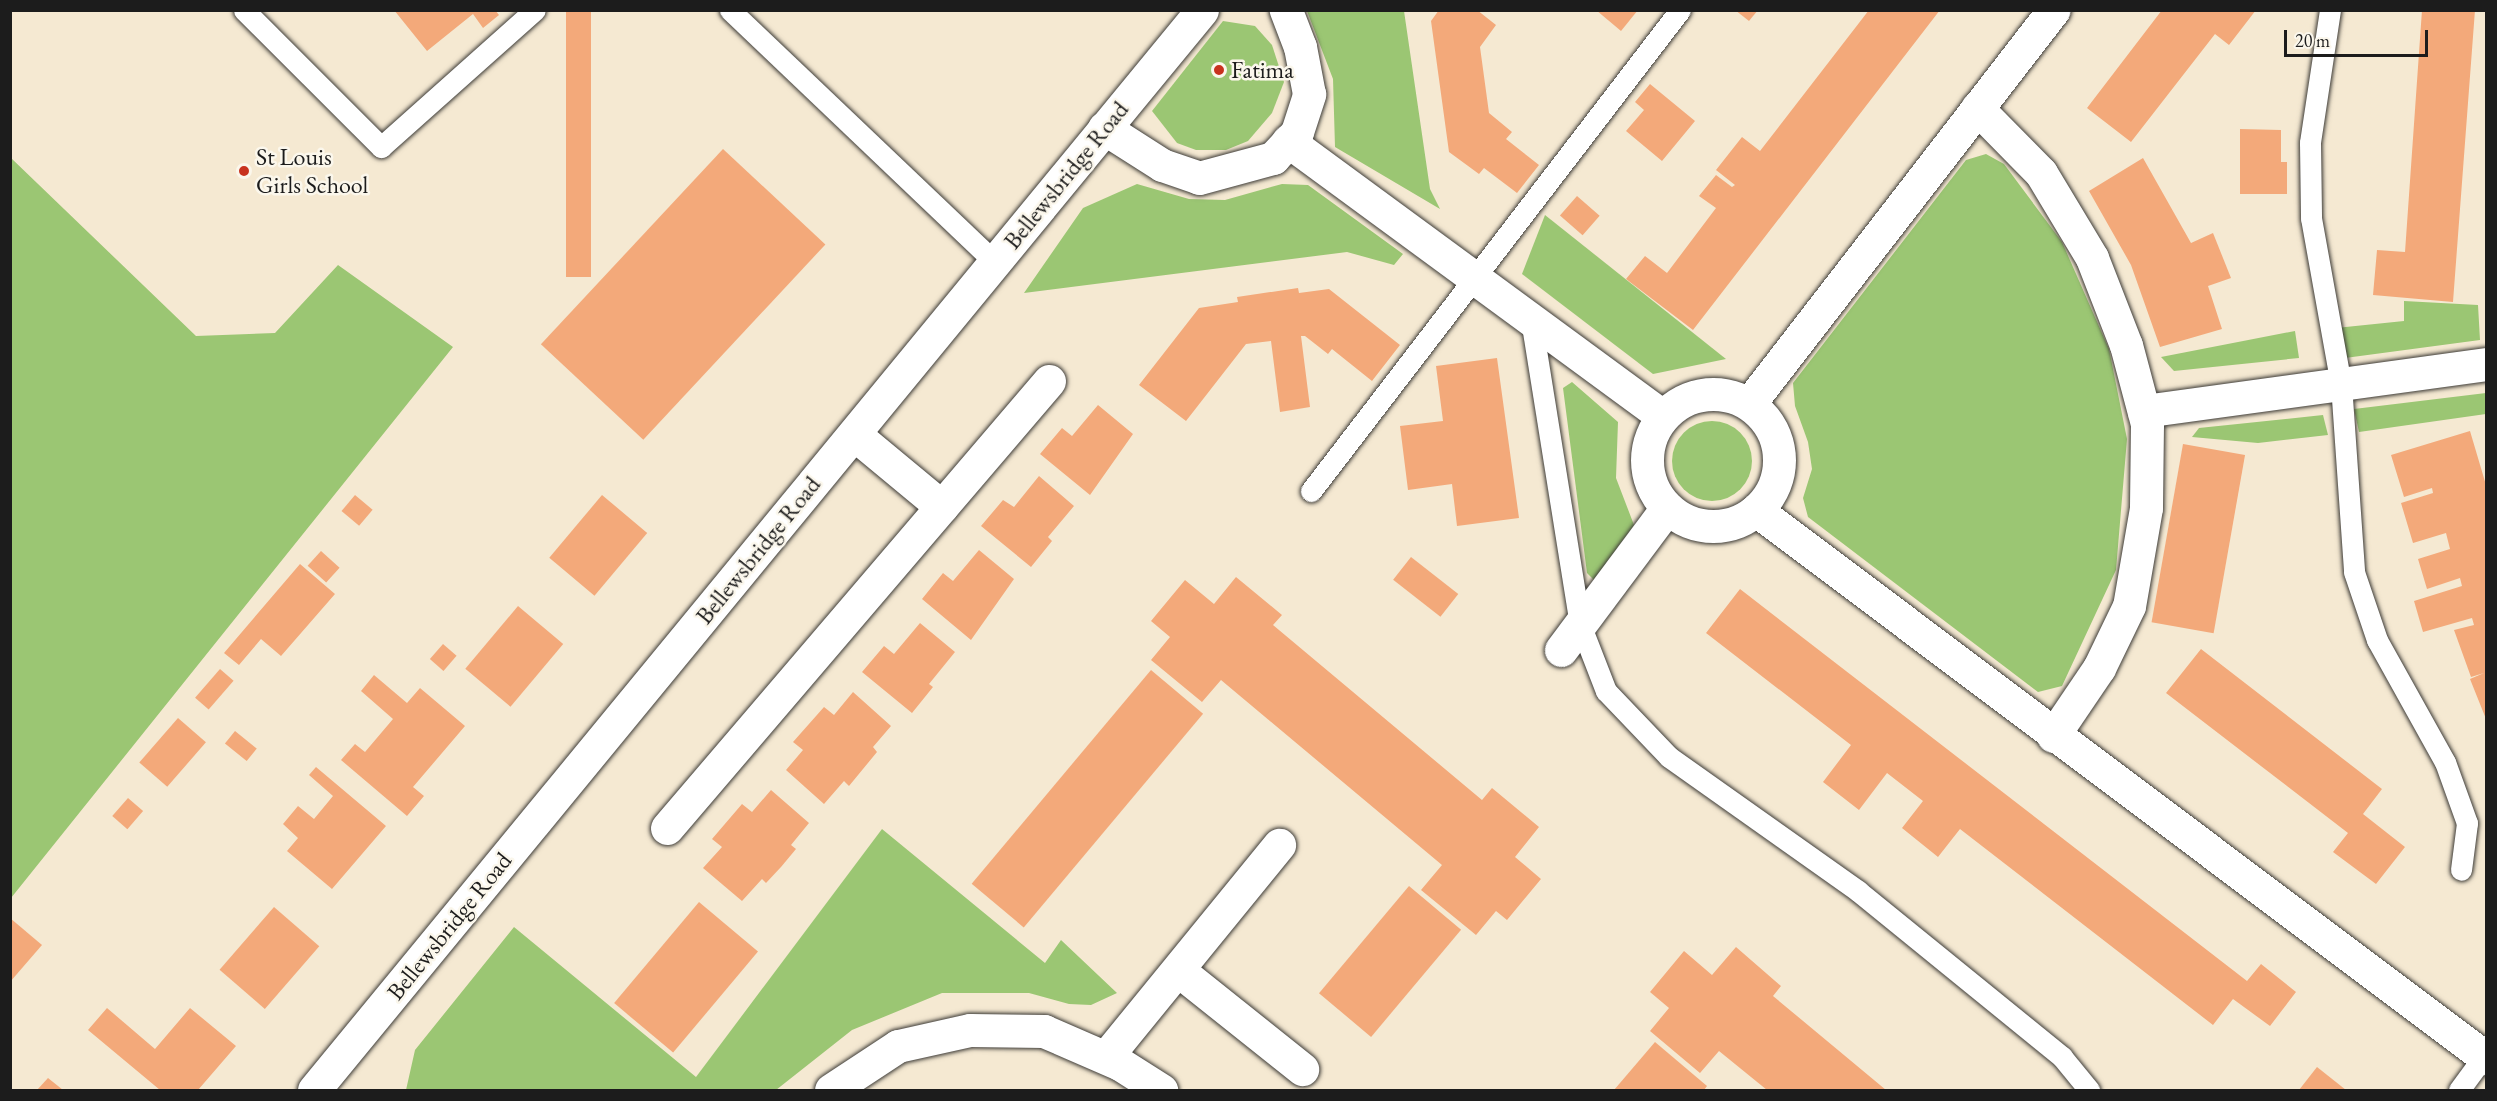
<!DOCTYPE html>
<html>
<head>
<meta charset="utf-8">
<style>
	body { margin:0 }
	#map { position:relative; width:2497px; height:1101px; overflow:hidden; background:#f5e9d2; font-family:"EB Garamond",serif }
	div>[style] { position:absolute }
	.green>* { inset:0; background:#9bc673 }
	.round { border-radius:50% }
	.building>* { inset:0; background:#f3a97a; transform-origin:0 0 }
	.roads { filter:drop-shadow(0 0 2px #3d3b37) drop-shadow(0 0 2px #3d3b37) }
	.lane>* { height:21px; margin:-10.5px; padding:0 10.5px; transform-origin:10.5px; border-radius:10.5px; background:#fff }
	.street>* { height:33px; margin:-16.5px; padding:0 16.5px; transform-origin:16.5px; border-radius:16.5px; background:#fff }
	.street>.ring { margin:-16.5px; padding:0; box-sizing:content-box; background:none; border:33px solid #fff; border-radius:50% }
	.secondary>* { height:33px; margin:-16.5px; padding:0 16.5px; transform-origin:16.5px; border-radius:16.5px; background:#fff }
	.dots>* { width:16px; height:16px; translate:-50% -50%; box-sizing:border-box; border:3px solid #fbf7ec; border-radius:50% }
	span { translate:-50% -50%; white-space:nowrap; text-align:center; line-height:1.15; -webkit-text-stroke:5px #fbf7ec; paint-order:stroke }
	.poi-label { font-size:24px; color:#1c1c1c }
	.left { translate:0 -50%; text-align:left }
	.street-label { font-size:24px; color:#1c1c1c }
	.frame { position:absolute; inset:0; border:12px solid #1c1c1c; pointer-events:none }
	.scale { position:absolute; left:2284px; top:30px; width:144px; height:27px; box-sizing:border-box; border:3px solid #1c1c1c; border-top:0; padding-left:8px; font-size:18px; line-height:21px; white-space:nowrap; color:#1c1c1c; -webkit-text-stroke:4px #fbf7ec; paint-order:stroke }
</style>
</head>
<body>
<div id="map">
	<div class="green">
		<i style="clip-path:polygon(1307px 11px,1404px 11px,1430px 189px,1440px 209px,1335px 147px,1333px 79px)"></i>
		<i style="clip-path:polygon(1223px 21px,1255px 26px,1272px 45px,1284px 82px,1272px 113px,1248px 141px,1226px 150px,1196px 150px,1177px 143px,1152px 111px)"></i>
		<i style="clip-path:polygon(1986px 154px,2004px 164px,2062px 242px,2109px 349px,2127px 439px,2116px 570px,2062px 686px,2038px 692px,1808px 517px,1803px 498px,1812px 469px,1808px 442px,1795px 406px,1793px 383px,1966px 160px)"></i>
		<i style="clip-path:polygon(11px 158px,196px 336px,275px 333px,338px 265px,453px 347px,11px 898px)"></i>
		<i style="clip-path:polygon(1137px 184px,1189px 199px,1225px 200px,1282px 184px,1308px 185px,1403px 254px,1394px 265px,1347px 252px,1024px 293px,1083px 208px)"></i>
		<i style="clip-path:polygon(1545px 215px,1726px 359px,1653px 374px,1522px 274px)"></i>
		<i style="clip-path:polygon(2404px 301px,2478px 305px,2480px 340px,2345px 358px,2336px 328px,2404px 321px)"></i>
		<i style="clip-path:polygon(2295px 331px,2299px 358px,2174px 371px,2161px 357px)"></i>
		<i style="clip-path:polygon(1572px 382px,1618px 422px,1616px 478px,1634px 525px,1594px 580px,1587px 573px,1563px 388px)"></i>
		<i style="clip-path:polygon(2486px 393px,2486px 414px,2359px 432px,2354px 409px)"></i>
		<i style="clip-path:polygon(2323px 415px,2328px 435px,2258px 443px,2192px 437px,2199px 428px)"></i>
		<i class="round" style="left:1672px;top:421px;width:80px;height:80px"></i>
		<i style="clip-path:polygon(882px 829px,1045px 963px,1061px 940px,1117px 993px,1091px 1005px,1069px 1004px,1029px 993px,942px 993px,852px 1030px,776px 1090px,406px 1090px,415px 1050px,514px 927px,696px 1077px)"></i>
	</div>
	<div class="building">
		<i style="clip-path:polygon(394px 10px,495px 10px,499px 15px,483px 28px,473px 14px,427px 51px)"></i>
		<i style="left:566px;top:10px;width:25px;height:267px"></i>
		<i style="clip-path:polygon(1439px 10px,1477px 10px,1496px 25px,1480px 47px,1489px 113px,1512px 132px,1506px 139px,1539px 165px,1517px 193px,1484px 168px,1479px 174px,1449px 152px,1431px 21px)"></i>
		<i style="clip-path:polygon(1596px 10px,1638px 10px,1621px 31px)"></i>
		<i style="clip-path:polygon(1735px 10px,1758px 10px,1749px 21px)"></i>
		<i style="clip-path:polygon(1869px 10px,1940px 10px,1693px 330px,1626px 279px,1645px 256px,1667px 273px,1716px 208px,1699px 196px,1716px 175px,1732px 187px,1735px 185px,1716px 170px,1742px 137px,1760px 151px)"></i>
		<i style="clip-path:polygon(2162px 10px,2256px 10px,2229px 45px,2215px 34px,2131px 142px,2087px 108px)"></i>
		<i style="clip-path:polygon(2422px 10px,2475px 10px,2453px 302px,2373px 295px,2377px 250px,2405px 252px)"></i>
		<i style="clip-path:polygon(1650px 84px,1695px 121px,1662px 161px,1626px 131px,1644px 110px,1635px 102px)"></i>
		<i style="clip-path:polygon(2240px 129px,2281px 130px,2281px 162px,2287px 162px,2287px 194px,2240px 194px)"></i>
		<i style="left:723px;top:149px;width:140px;height:267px;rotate:43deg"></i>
		<i style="clip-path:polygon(2143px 158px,2191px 243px,2213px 233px,2231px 278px,2208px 286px,2222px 329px,2160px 347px,2131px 265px,2089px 191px)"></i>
		<i style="left:1577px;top:196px;width:30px;height:26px;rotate:41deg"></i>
		<i style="clip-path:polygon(1298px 288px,1299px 293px,1329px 289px,1400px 345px,1372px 381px,1332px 349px,1328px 354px,1305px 336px,1301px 336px,1310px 407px,1280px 412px,1271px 341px,1246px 344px,1186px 421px,1139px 385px,1199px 308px,1238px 302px,1237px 297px)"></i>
		<i style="clip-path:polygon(1497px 358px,1519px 518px,1457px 526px,1452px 484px,1408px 490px,1400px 426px,1443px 421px,1436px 366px)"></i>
		<i style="clip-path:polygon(1098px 405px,1133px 434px,1090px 495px,1040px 454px,1062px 428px,1072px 436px)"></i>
		<i style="clip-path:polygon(2470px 431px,2486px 485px,2486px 719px,2470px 679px,2484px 673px,2471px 677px,2454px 630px,2474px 625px,2472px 618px,2423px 632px,2414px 601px,2462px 586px,2460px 578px,2427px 589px,2418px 559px,2450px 549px,2446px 533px,2413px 543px,2401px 503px,2433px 493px,2432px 488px,2404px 497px,2391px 455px)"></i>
		<i style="left:2183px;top:444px;width:63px;height:181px;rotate:10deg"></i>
		<i style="clip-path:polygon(1039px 476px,1074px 506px,1048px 537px,1052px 541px,1031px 567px,981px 526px,1003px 500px,1014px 507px)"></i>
		<i style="left:355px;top:495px;width:23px;height:21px;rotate:40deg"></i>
		<i style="left:602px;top:495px;width:59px;height:82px;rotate:40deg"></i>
		<i style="clip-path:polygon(979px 550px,1014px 579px,971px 640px,922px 599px,943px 573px,953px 581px)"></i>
		<i style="left:321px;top:551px;width:25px;height:20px;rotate:42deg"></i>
		<i style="left:1411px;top:557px;width:60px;height:29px;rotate:38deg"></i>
		<i style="clip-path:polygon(300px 564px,335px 594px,281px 656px,261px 639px,239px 665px,224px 653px)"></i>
		<i style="clip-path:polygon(1236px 577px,1282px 615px,1273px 625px,1482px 800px,1492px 788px,1539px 827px,1515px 857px,1541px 879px,1507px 920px,1496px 911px,1476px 935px,1421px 890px,1442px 865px,1221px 680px,1202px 702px,1151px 660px,1170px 637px,1151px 621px,1185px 580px,1214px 604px)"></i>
		<i style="clip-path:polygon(1740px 589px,2247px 981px,2261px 964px,2296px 992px,2270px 1026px,2233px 999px,2213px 1025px,1960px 829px,1938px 857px,1902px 828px,1923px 801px,1887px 773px,1859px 810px,1823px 782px,1851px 745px,1706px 633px)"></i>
		<i style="left:518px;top:606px;width:59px;height:82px;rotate:40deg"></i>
		<i style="clip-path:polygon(920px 623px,955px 652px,929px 684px,933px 687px,912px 713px,862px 672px,884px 646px,894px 654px)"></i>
		<i style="left:443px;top:644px;width:18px;height:20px;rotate:41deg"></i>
		<i style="clip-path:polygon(2201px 649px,2382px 789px,2363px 814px,2405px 847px,2376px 884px,2333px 852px,2348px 833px,2166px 693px)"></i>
		<i style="left:220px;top:669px;width:18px;height:38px;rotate:41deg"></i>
		<i style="left:1151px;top:670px;width:68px;height:279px;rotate:40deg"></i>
		<i style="clip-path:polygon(374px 675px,407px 703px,420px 688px,465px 726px,413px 787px,424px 796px,407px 816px,341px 760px,355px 744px,365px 752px,393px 719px,361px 691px)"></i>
		<i style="clip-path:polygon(853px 692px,891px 726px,873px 747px,877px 752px,849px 786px,844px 781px,824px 804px,786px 770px,803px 750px,793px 742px,824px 707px,834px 715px)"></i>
		<i style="left:178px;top:718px;width:37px;height:59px;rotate:41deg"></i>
		<i style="left:235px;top:731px;width:28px;height:16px;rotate:39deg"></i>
		<i style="clip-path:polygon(316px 767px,386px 826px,332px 889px,287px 851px,298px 838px,283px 824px,298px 806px,314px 819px,333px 796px,309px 775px)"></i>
		<i style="clip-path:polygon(771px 790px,809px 823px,791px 845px,796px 849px,781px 867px,766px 883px,762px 879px,742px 901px,703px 868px,722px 847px,712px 839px,742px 804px,752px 812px)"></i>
		<i style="left:128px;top:798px;width:20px;height:24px;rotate:41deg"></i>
		<i style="left:1409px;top:886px;width:68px;height:140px;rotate:40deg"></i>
		<i style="left:699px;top:902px;width:77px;height:132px;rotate:40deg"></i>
		<i style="left:274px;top:907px;width:60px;height:83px;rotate:41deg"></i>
		<i style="clip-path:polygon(10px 918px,42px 945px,10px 982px)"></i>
		<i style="clip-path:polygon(1736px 947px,1781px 986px,1773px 996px,1886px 1090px,1767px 1090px,1719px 1051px,1700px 1073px,1650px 1031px,1669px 1008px,1650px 992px,1684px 951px,1712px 975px)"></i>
		<i style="clip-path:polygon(107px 1008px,155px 1049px,190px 1008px,236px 1046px,198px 1090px,160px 1090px,88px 1030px)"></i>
		<i style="clip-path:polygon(1655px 1042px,1707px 1086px,1704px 1090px,1614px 1090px)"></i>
		<i style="clip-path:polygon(2317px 1067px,2346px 1090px,2299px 1090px)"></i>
		<i style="clip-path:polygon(48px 1078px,63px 1090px,37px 1090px)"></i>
	</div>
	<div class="roads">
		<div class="lane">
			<i style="left:244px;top:10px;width:194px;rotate:45deg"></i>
			<i style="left:381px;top:147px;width:206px;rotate:-41.7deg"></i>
			<i style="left:730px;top:10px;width:366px;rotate:43.6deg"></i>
			<i style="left:2330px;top:10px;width:134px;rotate:98.6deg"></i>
			<i style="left:2310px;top:143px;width:75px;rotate:89.2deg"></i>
			<i style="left:2311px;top:218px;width:169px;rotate:79.8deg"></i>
			<i style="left:2341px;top:384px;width:188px;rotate:86deg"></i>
			<i style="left:2354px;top:572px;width:72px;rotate:71.3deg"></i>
			<i style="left:2377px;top:640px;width:140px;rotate:60.9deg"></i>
			<i style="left:2445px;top:762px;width:65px;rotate:70.2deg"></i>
			<i style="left:2467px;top:823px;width:47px;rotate:97.3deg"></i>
			<i style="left:1531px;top:319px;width:309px;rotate:80.9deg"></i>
			<i style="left:1580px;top:624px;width:72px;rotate:68.8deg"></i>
			<i style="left:1606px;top:691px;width:91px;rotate:46.3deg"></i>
			<i style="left:1669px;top:757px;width:232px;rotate:35.3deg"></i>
			<i style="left:1858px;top:891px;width:263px;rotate:39.1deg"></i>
			<i style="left:2062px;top:1057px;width:43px;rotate:50.7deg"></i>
			<i style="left:1311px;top:491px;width:606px;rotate:-52.51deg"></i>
			<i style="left:2459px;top:1090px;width:42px;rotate:-53.7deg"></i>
		</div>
		<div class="street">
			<i style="left:1977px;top:108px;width:91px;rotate:45.4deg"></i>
			<i style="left:2041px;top:173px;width:99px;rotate:59deg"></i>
			<i style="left:2092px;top:258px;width:93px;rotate:68.7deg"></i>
			<i style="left:2126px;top:345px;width:82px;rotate:75.1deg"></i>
			<i style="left:2147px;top:424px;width:84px;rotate:90.7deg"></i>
			<i style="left:2146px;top:508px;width:99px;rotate:99.8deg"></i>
			<i style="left:2129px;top:606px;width:69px;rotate:115.8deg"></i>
			<i style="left:2099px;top:668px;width:82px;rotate:124.1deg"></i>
			<i style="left:1104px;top:128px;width:69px;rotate:32.5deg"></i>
			<i style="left:1162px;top:165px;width:39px;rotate:19deg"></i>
			<i style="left:1199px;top:178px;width:77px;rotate:-15.1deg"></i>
			<i style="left:1273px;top:158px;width:35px;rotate:-47deg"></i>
			<i style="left:1297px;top:132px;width:40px;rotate:-72deg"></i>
			<i style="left:1309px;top:94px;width:48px;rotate:-100.8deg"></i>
			<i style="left:1300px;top:47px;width:40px;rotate:-111deg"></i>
			<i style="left:1288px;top:141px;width:465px;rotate:36.3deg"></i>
			<i class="ring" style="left:1647px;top:394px;width:99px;height:99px"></i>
			<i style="left:1749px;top:404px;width:498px;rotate:-52.3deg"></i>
			<i style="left:2144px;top:411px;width:345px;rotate:-7.8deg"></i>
			<i style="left:854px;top:434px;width:114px;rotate:39.7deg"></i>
			<i style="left:1756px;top:510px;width:913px;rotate:36.9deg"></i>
			<i style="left:1561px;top:650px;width:177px;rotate:-53.3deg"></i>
			<i style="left:667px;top:828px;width:588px;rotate:-49.48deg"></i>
			<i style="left:1178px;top:970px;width:159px;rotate:38.6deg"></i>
			<i style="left:1106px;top:1057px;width:274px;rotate:-50.8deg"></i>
			<i style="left:831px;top:1090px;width:80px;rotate:-33.3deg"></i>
			<i style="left:898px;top:1046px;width:74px;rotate:-12.5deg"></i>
			<i style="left:970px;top:1030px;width:74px;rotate:0.8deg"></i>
			<i style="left:1044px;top:1031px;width:83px;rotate:23.5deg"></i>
			<i style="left:1120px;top:1064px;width:49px;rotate:32.4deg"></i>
		</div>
		<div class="secondary">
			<i style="left:314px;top:1090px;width:1398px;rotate:-50.57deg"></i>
		</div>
	</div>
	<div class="dots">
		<i style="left:1219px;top:70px;background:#c8321e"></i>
		<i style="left:244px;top:171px;background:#c8321e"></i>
	</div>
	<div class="poi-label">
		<span class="left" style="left:1231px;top:70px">Fatima</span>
		<span class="left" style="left:256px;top:171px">St Louis<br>Girls School</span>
	</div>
	<div class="street-label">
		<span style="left:1066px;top:175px;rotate:-51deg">Bellewsbridge Road</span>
		<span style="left:758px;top:550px;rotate:-51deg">Bellewsbridge Road</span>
		<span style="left:449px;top:926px;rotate:-51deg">Bellewsbridge Road</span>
	</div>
	<div class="frame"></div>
	<div class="scale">20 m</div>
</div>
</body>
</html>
